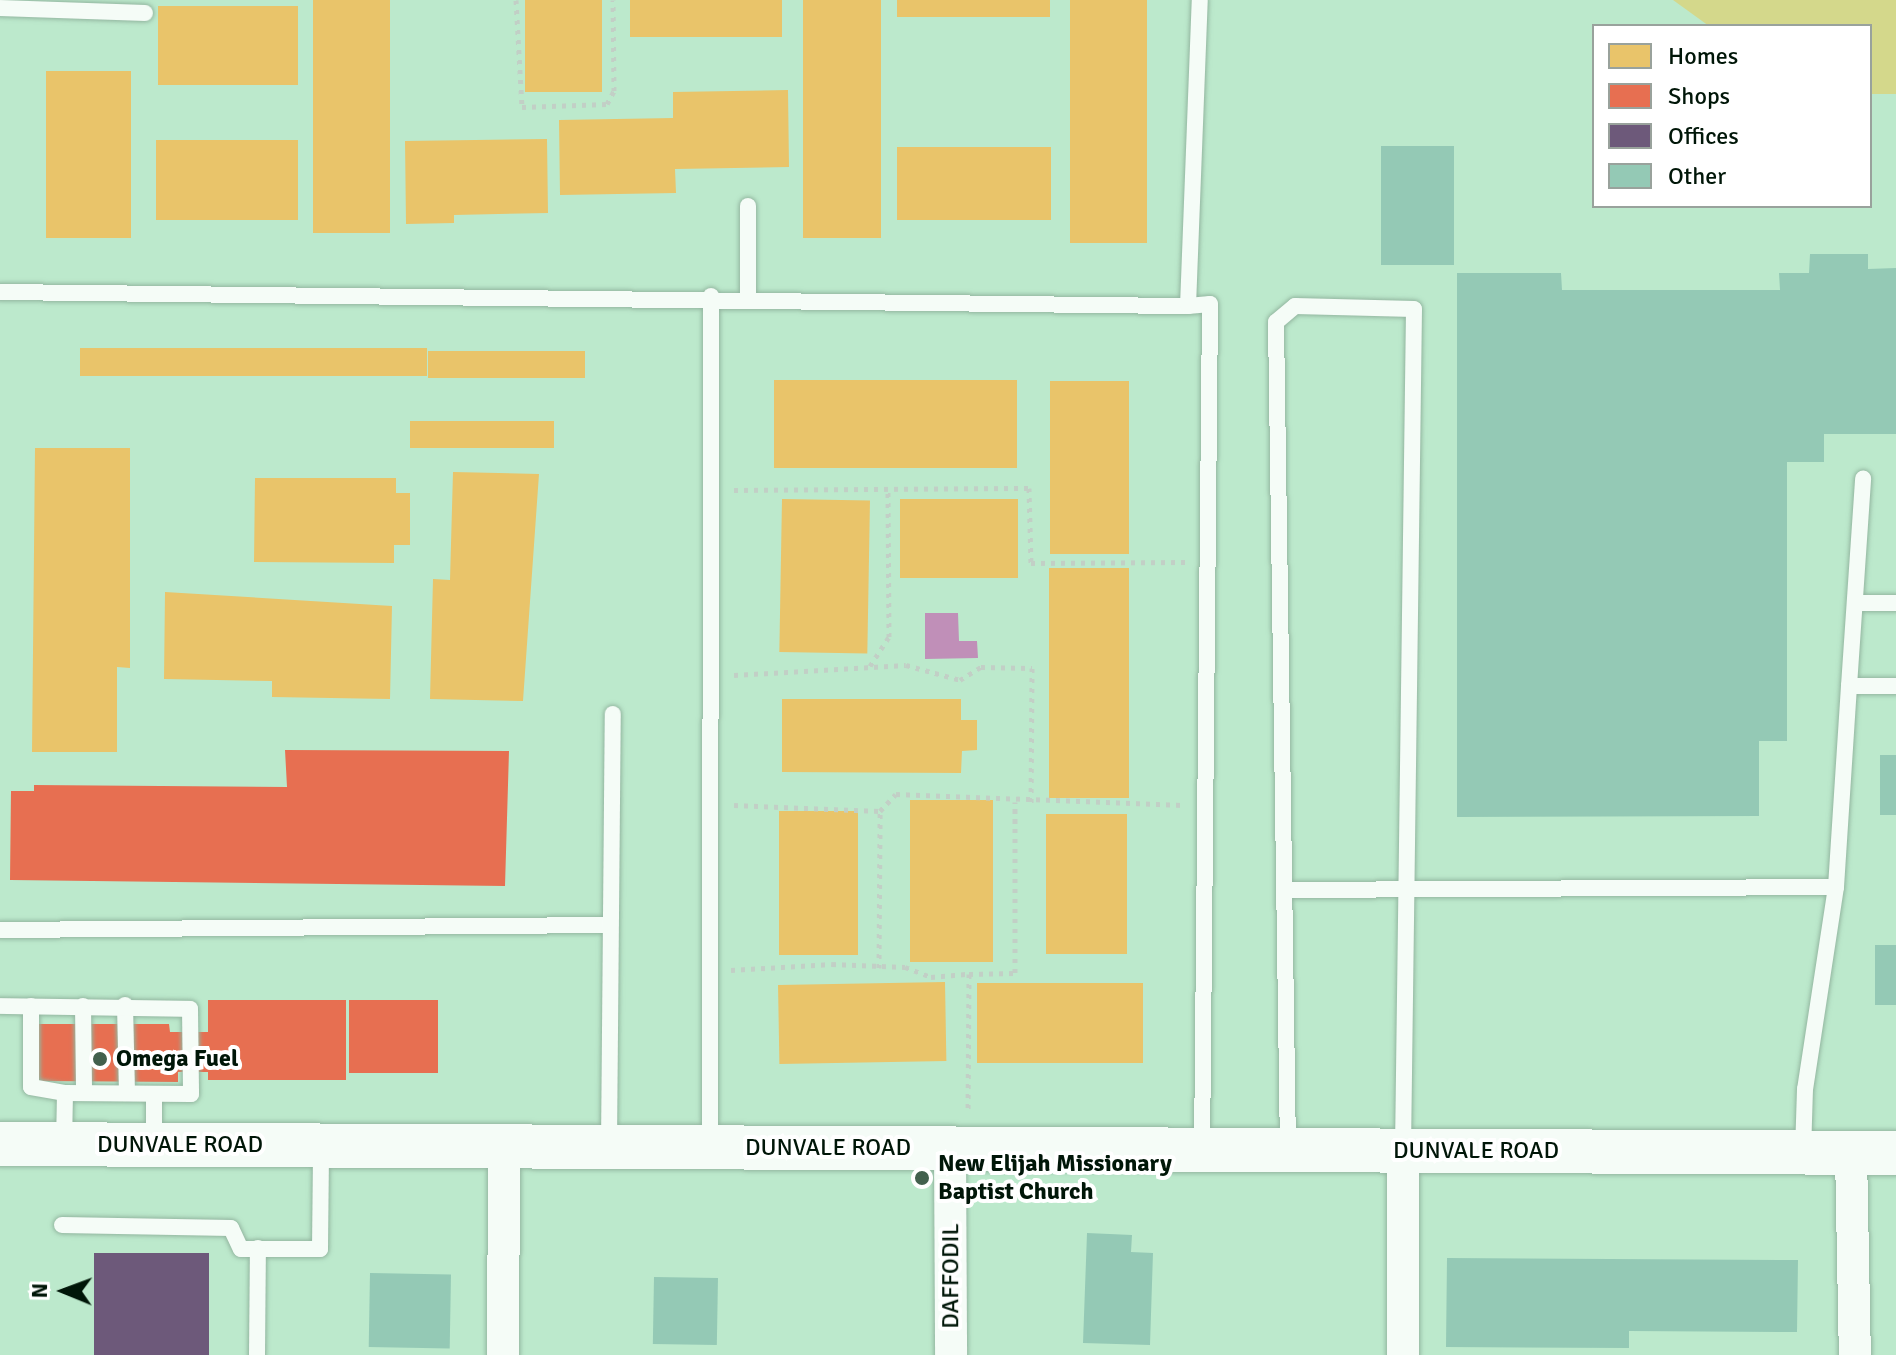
<!DOCTYPE html>
<html>
<head>
<meta charset="utf-8">
<style>
	body { margin:0 }
	#map { position:relative; width:1896px; height:1355px; overflow:hidden; background:#bce9cc; font-family:Signika,sans-serif }
	div>[style] { position:absolute }
	.green>* { inset:0; background:#d4d88b }
	.water>* { inset:0; background:#c08fb8 }
	.homes>* { inset:0; background:#e9c46a; transform-origin:0 0 }
	.shops>* { inset:0; background:#e76f51; transform-origin:0 0 }
	.offices>* { inset:0; background:#6d597a; transform-origin:0 0 }
	.building>* { inset:0; background:#94c9b5; transform-origin:0 0 }
	.path>* { height:5px; margin-top:-2.5px; transform-origin:0; background:repeating-linear-gradient(90deg,#c2cfc6 0 4px,transparent 0 10px) }
	.roads { filter:drop-shadow(0 0 2px #93b6a0) drop-shadow(0 0 2px #93b6a0) }
	.lane>* { height:16px; margin:-8px; padding:0 8px; transform-origin:8px; border-radius:8px; background:#f5fcf7 }
	.street>* { height:32px; margin:-16px; padding:0 16px; transform-origin:16px; border-radius:16px; background:#f5fcf7 }
	.secondary>* { height:44px; margin:-22px; padding:0 22px; transform-origin:22px; border-radius:22px; background:#f5fcf7 }
	.dots>* { width:22px; height:22px; translate:-50% -50%; box-sizing:border-box; border:4px solid #fff; border-radius:50% }
	span { translate:-50% -50%; white-space:nowrap; text-align:center; line-height:1.15; -webkit-text-stroke:8px #fff; paint-order:stroke }
	.poi-label { font-size:24px; color:#001608; font-weight:700 }
	.left { translate:0 -50%; text-align:left }
	.street-label { font-size:24px; color:#001608 }
	.legend { position:absolute; left:1592px; top:24px; width:280px; height:184px; box-sizing:border-box; background:#fff; border:2px solid #99a29c; margin:0; padding:10px 14px; list-style:none; font-size:24px; color:#001608 }
	.legend li { display:flex; align-items:center; gap:16px; height:40px }
	.legend b { width:40px; border:2px solid #99a29c }
	.north { position:absolute; left:24px; top:1251px; width:80px; height:80px; -webkit-text-stroke:6px #fff; paint-order:stroke; rotate:271deg; font-size:22px; font-weight:700; line-height:32px; text-align:center; color:#001608 }
	.north::after { content:''; display:block; margin:auto; width:28px; height:36px; background:#001608; clip-path:polygon(50% 0,100% 100%,50% 72%,0 100%) }
</style>
</head>
<body>
<div id="map">
	<div class="green">
		<i style="clip-path:polygon(1673px 0,1896px 0,1896px 94px,1870px 94px,1870px 26px,1709px 26px)"></i>
	</div>
	<div class="water">
		<i style="clip-path:polygon(925px 613px,958px 613px,959px 641px,977px 641px,978px 658px,925px 659px)"></i>
	</div>
	<div class="homes">
		<i style="left:313px;top:0;width:77px;height:233px"></i>
		<i style="left:525px;top:0;width:77px;height:92px"></i>
		<i style="left:630px;top:0;width:152px;height:37px"></i>
		<i style="left:803px;top:0;width:78px;height:238px"></i>
		<i style="left:897px;top:0;width:153px;height:17px"></i>
		<i style="left:1070px;top:0;width:77px;height:243px"></i>
		<i style="left:158px;top:6px;width:140px;height:79px"></i>
		<i style="left:46px;top:71px;width:85px;height:167px"></i>
		<i style="clip-path:polygon(788px 90px,789px 167px,675px 169px,676px 193px,560px 195px,559px 120px,673px 118px,673px 92px)"></i>
		<i style="clip-path:polygon(547px 139px,548px 213px,454px 215px,454px 223px,406px 224px,405px 141px)"></i>
		<i style="left:156px;top:140px;width:142px;height:80px"></i>
		<i style="left:897px;top:147px;width:154px;height:73px"></i>
		<i style="left:80px;top:348px;width:347px;height:28px"></i>
		<i style="left:585px;top:351px;width:27px;height:157px;rotate:90deg"></i>
		<i style="left:774px;top:380px;width:243px;height:88px"></i>
		<i style="left:1050px;top:381px;width:79px;height:173px"></i>
		<i style="left:410px;top:421px;width:144px;height:27px"></i>
		<i style="clip-path:polygon(35px 448px,130px 448px,130px 668px,117px 667px,117px 752px,32px 752px)"></i>
		<i style="clip-path:polygon(453px 472px,539px 474px,523px 701px,430px 699px,433px 579px,450px 580px)"></i>
		<i style="clip-path:polygon(255px 478px,396px 478px,396px 493px,410px 493px,410px 545px,394px 545px,394px 563px,254px 562px)"></i>
		<i style="left:782px;top:499px;width:88px;height:153px;rotate:1deg"></i>
		<i style="left:1018px;top:499px;width:79px;height:118px;rotate:90deg"></i>
		<i style="left:1129px;top:568px;width:230px;height:80px;rotate:90deg"></i>
		<i style="clip-path:polygon(165px 592px,392px 606px,390px 699px,272px 697px,272px 681px,164px 679px)"></i>
		<i style="clip-path:polygon(782px 699px,961px 699px,961px 720px,977px 720px,977px 750px,962px 751px,961px 773px,782px 772px)"></i>
		<i style="left:910px;top:800px;width:83px;height:162px"></i>
		<i style="left:779px;top:811px;width:79px;height:144px"></i>
		<i style="left:1127px;top:814px;width:140px;height:81px;rotate:90deg"></i>
		<i style="left:945px;top:982px;width:79px;height:167px;rotate:89deg"></i>
		<i style="left:1143px;top:983px;width:80px;height:166px;rotate:90deg"></i>
	</div>
	<div class="shops">
		<i style="clip-path:polygon(285px 750px,509px 751px,505px 886px,10px 880px,11px 791px,34px 791px,34px 785px,287px 787px)"></i>
		<i style="clip-path:polygon(208px 1000px,346px 1000px,346px 1080px,208px 1080px,208px 1072px,178px 1072px,178px 1082px,38px 1081px,39px 1024px,169px 1024px,170px 1032px,208px 1032px)"></i>
		<i style="left:438px;top:1000px;width:73px;height:89px;rotate:90deg"></i>
	</div>
	<div class="offices">
		<i style="left:94px;top:1253px;width:115px;height:102px"></i>
	</div>
	<div class="building">
		<i style="left:1381px;top:146px;width:73px;height:119px"></i>
		<i style="clip-path:polygon(1810px 254px,1868px 254px,1868px 269px,1896px 268px,1896px 434px,1824px 434px,1824px 462px,1787px 462px,1787px 741px,1759px 741px,1759px 816px,1457px 817px,1457px 273px,1561px 273px,1562px 290px,1780px 290px,1779px 273px,1809px 273px)"></i>
		<i style="left:1880px;top:755px;width:16px;height:60px"></i>
		<i style="left:1875px;top:945px;width:21px;height:60px"></i>
		<i style="clip-path:polygon(1087px 1233px,1132px 1235px,1131px 1252px,1153px 1253px,1150px 1345px,1083px 1343px)"></i>
		<i style="clip-path:polygon(1447px 1258px,1798px 1260px,1797px 1332px,1629px 1331px,1629px 1348px,1446px 1347px)"></i>
		<i style="left:370px;top:1273px;width:81px;height:74px;rotate:1deg"></i>
		<i style="left:654px;top:1277px;width:64px;height:67px;rotate:1deg"></i>
	</div>
	<div class="path">
		<i style="left:516px;top:0;width:107px;rotate:86.8deg"></i>
		<i style="left:522px;top:107px;width:85px;rotate:-2deg"></i>
		<i style="left:607px;top:104px;width:15px;rotate:-62deg"></i>
		<i style="left:614px;top:91px;width:91px;rotate:-90.6deg"></i>
		<i style="left:734px;top:490px;width:295px;rotate:-0.4deg"></i>
		<i style="left:1029px;top:488px;width:75px;rotate:88.5deg"></i>
		<i style="left:1031px;top:563px;width:154px;rotate:-0.4deg"></i>
		<i style="left:870px;top:666px;width:35px;rotate:-57deg"></i>
		<i style="left:889px;top:637px;width:148px;rotate:-90.4deg"></i>
		<i style="left:734px;top:675px;width:172px;rotate:-3.3deg"></i>
		<i style="left:906px;top:665px;width:56px;rotate:15.5deg"></i>
		<i style="left:960px;top:680px;width:25px;rotate:-32deg"></i>
		<i style="left:981px;top:667px;width:51px;rotate:1.1deg"></i>
		<i style="left:1032px;top:668px;width:135px;rotate:90.4deg"></i>
		<i style="left:734px;top:805px;width:146px;rotate:2.4deg"></i>
		<i style="left:879px;top:968px;width:157px;rotate:-89.6deg"></i>
		<i style="left:880px;top:811px;width:23px;rotate:-47deg"></i>
		<i style="left:896px;top:794px;width:287px;rotate:2.2deg"></i>
		<i style="left:731px;top:970px;width:101px;rotate:-3.4deg"></i>
		<i style="left:832px;top:964px;width:73px;rotate:2.4deg"></i>
		<i style="left:905px;top:967px;width:28px;rotate:21deg"></i>
		<i style="left:931px;top:977px;width:38px;rotate:-5deg"></i>
		<i style="left:969px;top:974px;width:137px;rotate:90.4deg"></i>
		<i style="left:969px;top:974px;width:46px;rotate:-1.2deg"></i>
		<i style="left:1015px;top:973px;width:171px;rotate:-90deg"></i>
	</div>
	<div class="roads">
		<div class="lane">
			<i style="left:0;top:8px;width:145px;rotate:2deg"></i>
			<i style="left:0;top:292px;width:1188px;rotate:0.68deg"></i>
			<i style="left:1188px;top:306px;width:306px;rotate:-87.8deg"></i>
			<i style="left:748px;top:297px;width:91px;rotate:-90deg"></i>
			<i style="left:1188px;top:306px;width:22px;rotate:-5deg"></i>
			<i style="left:1210px;top:304px;width:844px;rotate:90.54deg"></i>
			<i style="left:1857px;top:603px;width:39px"></i>
			<i style="left:1849px;top:686px;width:208px;rotate:-86.1deg"></i>
			<i style="left:1836px;top:887px;width:201px;rotate:-86.3deg"></i>
			<i style="left:1849px;top:686px;width:47px"></i>
			<i style="left:1286px;top:890px;width:550px;rotate:-0.31deg"></i>
			<i style="left:1836px;top:887px;width:204px;rotate:98.7deg"></i>
			<i style="left:1805px;top:1089px;width:62px;rotate:91.8deg"></i>
			<i style="left:0;top:930px;width:609px;rotate:-0.47deg"></i>
			<i style="left:125px;top:1005px;width:88px;rotate:88.7deg"></i>
			<i style="left:0;top:1006px;width:190px;rotate:0.9deg"></i>
			<i style="left:190px;top:1009px;width:85px;rotate:89.3deg"></i>
			<i style="left:191px;top:1094px;width:126px;rotate:-179.5deg"></i>
			<i style="left:65px;top:1093px;width:50px;rotate:91.1deg"></i>
			<i style="left:31px;top:1006px;width:81px;rotate:90deg"></i>
			<i style="left:31px;top:1087px;width:35px;rotate:10deg"></i>
			<i style="left:83px;top:1006px;width:87px;rotate:89.3deg"></i>
			<i style="left:154px;top:1144px;width:50px;rotate:-90deg"></i>
			<i style="left:609px;top:1145px;width:431px;rotate:-89.5deg"></i>
			<i style="left:710px;top:1145px;width:849px;rotate:-89.93deg"></i>
			<i style="left:1288px;top:1150px;width:828px;rotate:-90.83deg"></i>
			<i style="left:1276px;top:322px;width:25px;rotate:-40deg"></i>
			<i style="left:1295px;top:306px;width:119px;rotate:1.4deg"></i>
			<i style="left:1414px;top:309px;width:840px;rotate:90.75deg"></i>
			<i style="left:62px;top:1225px;width:169px;rotate:1deg"></i>
			<i style="left:231px;top:1228px;width:23px;rotate:65deg"></i>
			<i style="left:241px;top:1249px;width:79px"></i>
			<i style="left:320px;top:1249px;width:102px;rotate:-89.4deg"></i>
			<i style="left:257px;top:1355px;width:107px;rotate:-89.5deg"></i>
		</div>
		<div class="street">
			<i style="left:950px;top:1148px;width:207px;rotate:89.7deg"></i>
			<i style="left:1403px;top:1150px;width:205px;rotate:90deg"></i>
			<i style="left:1851px;top:1153px;width:202px;rotate:88.9deg"></i>
			<i style="left:503px;top:1355px;width:209px;rotate:-89.7deg"></i>
		</div>
		<div class="secondary">
			<i style="left:0;top:1144px;width:1896px;rotate:0.27deg"></i>
		</div>
	</div>
	<div class="dots">
		<i style="left:100px;top:1059px;background:#42604d"></i>
		<i style="left:922px;top:1178px;background:#42604d"></i>
	</div>
	<div class="poi-label">
		<span class="left" style="left:116px;top:1059px">Omega Fuel</span>
		<span class="left" style="left:938px;top:1178px">New Elijah Missionary<br>Baptist Church</span>
	</div>
	<div class="street-label">
		<span style="left:180px;top:1145px">DUNVALE ROAD</span>
		<span style="left:828px;top:1148px">DUNVALE ROAD</span>
		<span style="left:1476px;top:1151px">DUNVALE ROAD</span>
		<span style="left:951px;top:1276px;rotate:-90deg">DAFFODIL</span>
	</div>
	<ul class="legend">
	<li><b style="height:22px;background:#e9c46a"></b>Homes</li>
	<li><b style="height:22px;background:#e76f51"></b>Shops</li>
	<li><b style="height:22px;background:#6d597a"></b>Offices</li>
	<li><b style="height:22px;background:#94c9b5"></b>Other</li>
	</ul>
	<div class="north">N</div>
</div>
</body>
</html>
